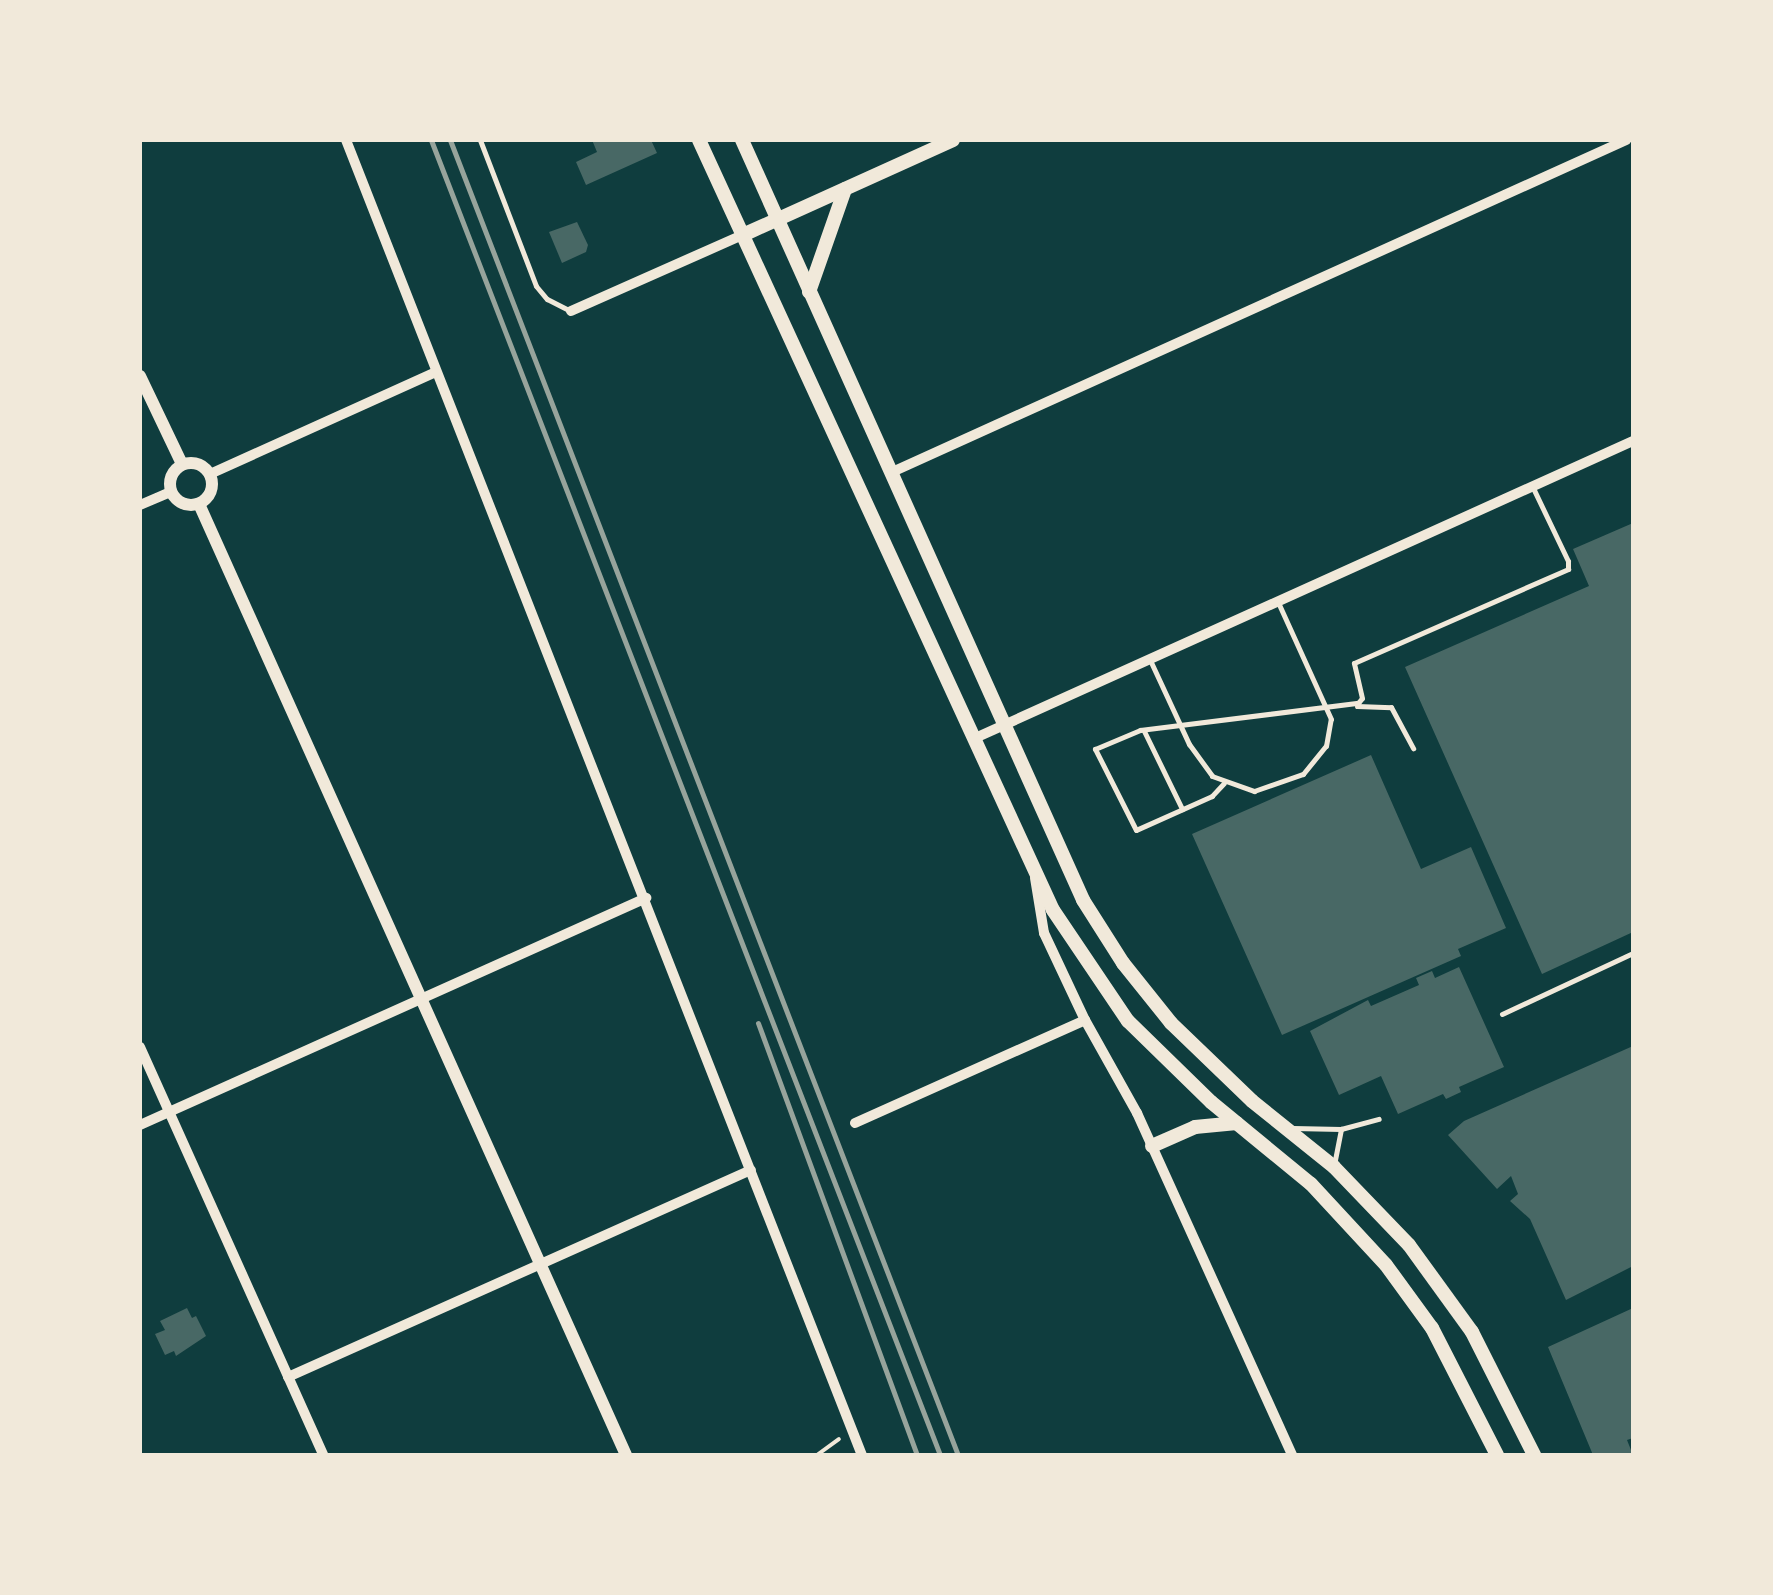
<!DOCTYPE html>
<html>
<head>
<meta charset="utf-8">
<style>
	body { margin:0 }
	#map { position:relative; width:1773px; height:1595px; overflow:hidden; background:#0f3d3e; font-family:"Fira Sans",sans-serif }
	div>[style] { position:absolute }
	.building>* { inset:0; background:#486865 }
	.path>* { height:4px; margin:-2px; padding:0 2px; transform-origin:2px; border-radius:2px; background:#f1e9da }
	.service>* { height:5px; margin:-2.5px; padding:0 2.5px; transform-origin:2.5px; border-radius:2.5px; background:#f1e9da }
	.minor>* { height:10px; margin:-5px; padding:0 5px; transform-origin:5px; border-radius:5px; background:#f1e9da }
	.tertiary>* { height:12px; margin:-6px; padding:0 6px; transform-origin:6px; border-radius:6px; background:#f1e9da }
	.tertiary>.ring { margin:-6px; padding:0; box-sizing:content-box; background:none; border:12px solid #f1e9da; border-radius:50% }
	.secondary>* { height:14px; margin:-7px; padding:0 7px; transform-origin:7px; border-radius:7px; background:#f1e9da }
	.rail>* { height:5px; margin:-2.5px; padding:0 2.5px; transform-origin:2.5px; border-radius:2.5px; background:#97a49c }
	span { translate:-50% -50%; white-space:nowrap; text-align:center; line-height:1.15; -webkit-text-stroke:9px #f1e9da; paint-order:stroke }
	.frame { position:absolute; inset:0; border:142px solid #f1e9da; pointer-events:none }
</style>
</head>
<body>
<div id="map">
	<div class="building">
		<i style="clip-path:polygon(592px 140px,651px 140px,657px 153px,586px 185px,576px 162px,597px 152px)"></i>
		<i style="clip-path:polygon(577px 222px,588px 245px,586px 252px,562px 263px,549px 232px)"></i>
		<i style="clip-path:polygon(1633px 523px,1633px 932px,1542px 974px,1405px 667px,1589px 586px,1573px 549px)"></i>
		<i style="clip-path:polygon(1371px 755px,1421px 869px,1471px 847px,1506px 928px,1458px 949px,1461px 956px,1282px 1035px,1192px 834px)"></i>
		<i style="clip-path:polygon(1459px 967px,1504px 1067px,1459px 1087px,1461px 1092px,1446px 1099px,1443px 1094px,1398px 1114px,1381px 1076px,1339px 1095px,1310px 1031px,1368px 1000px,1371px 1006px,1419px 985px,1416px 978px,1432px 971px,1435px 978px)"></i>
		<i style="clip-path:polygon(1633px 1046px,1633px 1266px,1566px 1300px,1530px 1219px,1510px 1201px,1518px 1194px,1511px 1176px,1497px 1189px,1448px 1135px,1464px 1121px)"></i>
		<i style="clip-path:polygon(187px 1308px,192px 1318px,196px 1316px,206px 1336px,176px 1356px,174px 1351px,165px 1355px,155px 1334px,165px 1330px,160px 1321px)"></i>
		<i style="clip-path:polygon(1633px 1308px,1633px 1438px,1627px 1440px,1633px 1455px,1593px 1455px,1548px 1347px)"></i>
	</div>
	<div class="path">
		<i style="left:817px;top:1455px;width:27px;rotate:-36deg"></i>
	</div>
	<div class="service">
		<i style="left:480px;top:140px;width:156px;rotate:69deg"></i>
		<i style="left:536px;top:286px;width:17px;rotate:50deg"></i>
		<i style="left:547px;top:299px;width:27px;rotate:27deg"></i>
		<i style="left:1150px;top:660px;width:93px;rotate:65.1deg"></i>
		<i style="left:1189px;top:744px;width:39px;rotate:54deg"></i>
		<i style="left:1212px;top:776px;width:45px;rotate:19.7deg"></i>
		<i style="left:1254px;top:791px;width:52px;rotate:-19.1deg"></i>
		<i style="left:1303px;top:774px;width:36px;rotate:-51deg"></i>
		<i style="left:1326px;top:746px;width:27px;rotate:-80deg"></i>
		<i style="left:1331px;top:719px;width:131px;rotate:-114.4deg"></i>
		<i style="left:1357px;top:706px;width:34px;rotate:2deg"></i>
		<i style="left:1391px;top:707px;width:47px;rotate:61.8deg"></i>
		<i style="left:1144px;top:731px;width:87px;rotate:64deg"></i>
		<i style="left:1224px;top:783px;width:18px;rotate:133deg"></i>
		<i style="left:1212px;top:796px;width:83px;rotate:155.9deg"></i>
		<i style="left:1136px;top:830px;width:91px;rotate:-116.8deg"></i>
		<i style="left:1095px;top:749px;width:49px;rotate:-22.9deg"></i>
		<i style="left:1140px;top:730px;width:220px;rotate:-7.1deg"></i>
		<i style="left:1358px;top:703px;width:6px;rotate:-51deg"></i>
		<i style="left:1362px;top:698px;width:36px;rotate:-103deg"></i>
		<i style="left:1354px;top:663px;width:234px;rotate:-23.7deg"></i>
		<i style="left:1568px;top:569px;width:8px;rotate:-90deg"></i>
		<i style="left:1568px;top:561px;width:81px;rotate:-115.6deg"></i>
		<i style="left:1502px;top:1014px;width:145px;rotate:-25deg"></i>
		<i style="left:1293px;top:1128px;width:48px;rotate:1.2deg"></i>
		<i style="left:1341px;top:1129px;width:39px;rotate:-15deg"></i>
		<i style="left:1334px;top:1165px;width:37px;rotate:-79deg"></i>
	</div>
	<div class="minor">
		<i style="left:346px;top:140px;width:1413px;rotate:68.58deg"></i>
		<i style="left:571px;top:311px;width:190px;rotate:-23.9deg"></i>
		<i style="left:890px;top:473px;width:808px;rotate:-24.34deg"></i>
		<i style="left:210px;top:474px;width:246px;rotate:-24.3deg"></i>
		<i style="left:140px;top:505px;width:34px;rotate:-23deg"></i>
		<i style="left:973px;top:739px;width:724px;rotate:-24.3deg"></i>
		<i style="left:1035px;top:878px;width:56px;rotate:80.7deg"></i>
		<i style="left:1044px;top:933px;width:96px;rotate:64.8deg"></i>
		<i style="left:1085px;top:1020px;width:107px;rotate:60.8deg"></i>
		<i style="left:1137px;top:1113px;width:375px;rotate:65.6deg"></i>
		<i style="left:140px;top:1047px;width:447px;rotate:65.8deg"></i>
		<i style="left:855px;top:1123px;width:252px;rotate:-24.1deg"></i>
		<i style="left:140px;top:1125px;width:555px;rotate:-24.16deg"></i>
		<i style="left:288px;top:1377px;width:507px;rotate:-24.09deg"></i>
	</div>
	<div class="tertiary">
		<i style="left:140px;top:376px;width:98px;rotate:64.5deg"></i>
		<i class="ring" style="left:170px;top:463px;width:30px;height:30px"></i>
		<i style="left:199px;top:504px;width:1042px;rotate:65.82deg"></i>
	</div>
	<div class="secondary">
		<i style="left:699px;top:140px;width:847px;rotate:65.31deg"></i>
		<i style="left:1053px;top:910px;width:134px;rotate:56deg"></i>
		<i style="left:1128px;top:1021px;width:116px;rotate:44.3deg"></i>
		<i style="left:1211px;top:1102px;width:129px;rotate:39.4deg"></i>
		<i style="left:1311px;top:1184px;width:110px;rotate:47.2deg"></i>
		<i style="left:1386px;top:1265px;width:78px;rotate:53.9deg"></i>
		<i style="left:1432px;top:1328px;width:143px;rotate:62.9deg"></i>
		<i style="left:742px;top:140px;width:833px;rotate:65.83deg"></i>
		<i style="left:1083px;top:900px;width:75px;rotate:57.6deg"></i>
		<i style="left:1123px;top:963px;width:77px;rotate:51.3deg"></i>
		<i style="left:1171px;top:1023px;width:112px;rotate:43.9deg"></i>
		<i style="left:1252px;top:1101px;width:105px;rotate:38.8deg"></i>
		<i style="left:1334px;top:1167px;width:108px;rotate:46.1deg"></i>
		<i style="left:1409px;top:1245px;width:107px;rotate:54.1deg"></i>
		<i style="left:1472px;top:1332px;width:138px;rotate:63.2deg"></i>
		<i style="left:745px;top:234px;width:228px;rotate:-24.3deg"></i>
		<i style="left:809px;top:292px;width:109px;rotate:-70.7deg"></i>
		<i style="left:1152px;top:1146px;width:47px;rotate:-23.8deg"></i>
		<i style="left:1195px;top:1127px;width:42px;rotate:-5.4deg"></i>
	</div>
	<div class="rail">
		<i style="left:431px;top:140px;width:1410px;rotate:68.84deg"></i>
		<i style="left:450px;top:140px;width:1410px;rotate:68.88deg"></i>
		<i style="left:758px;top:1023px;width:460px;rotate:69.8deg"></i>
	</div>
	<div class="frame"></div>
</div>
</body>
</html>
